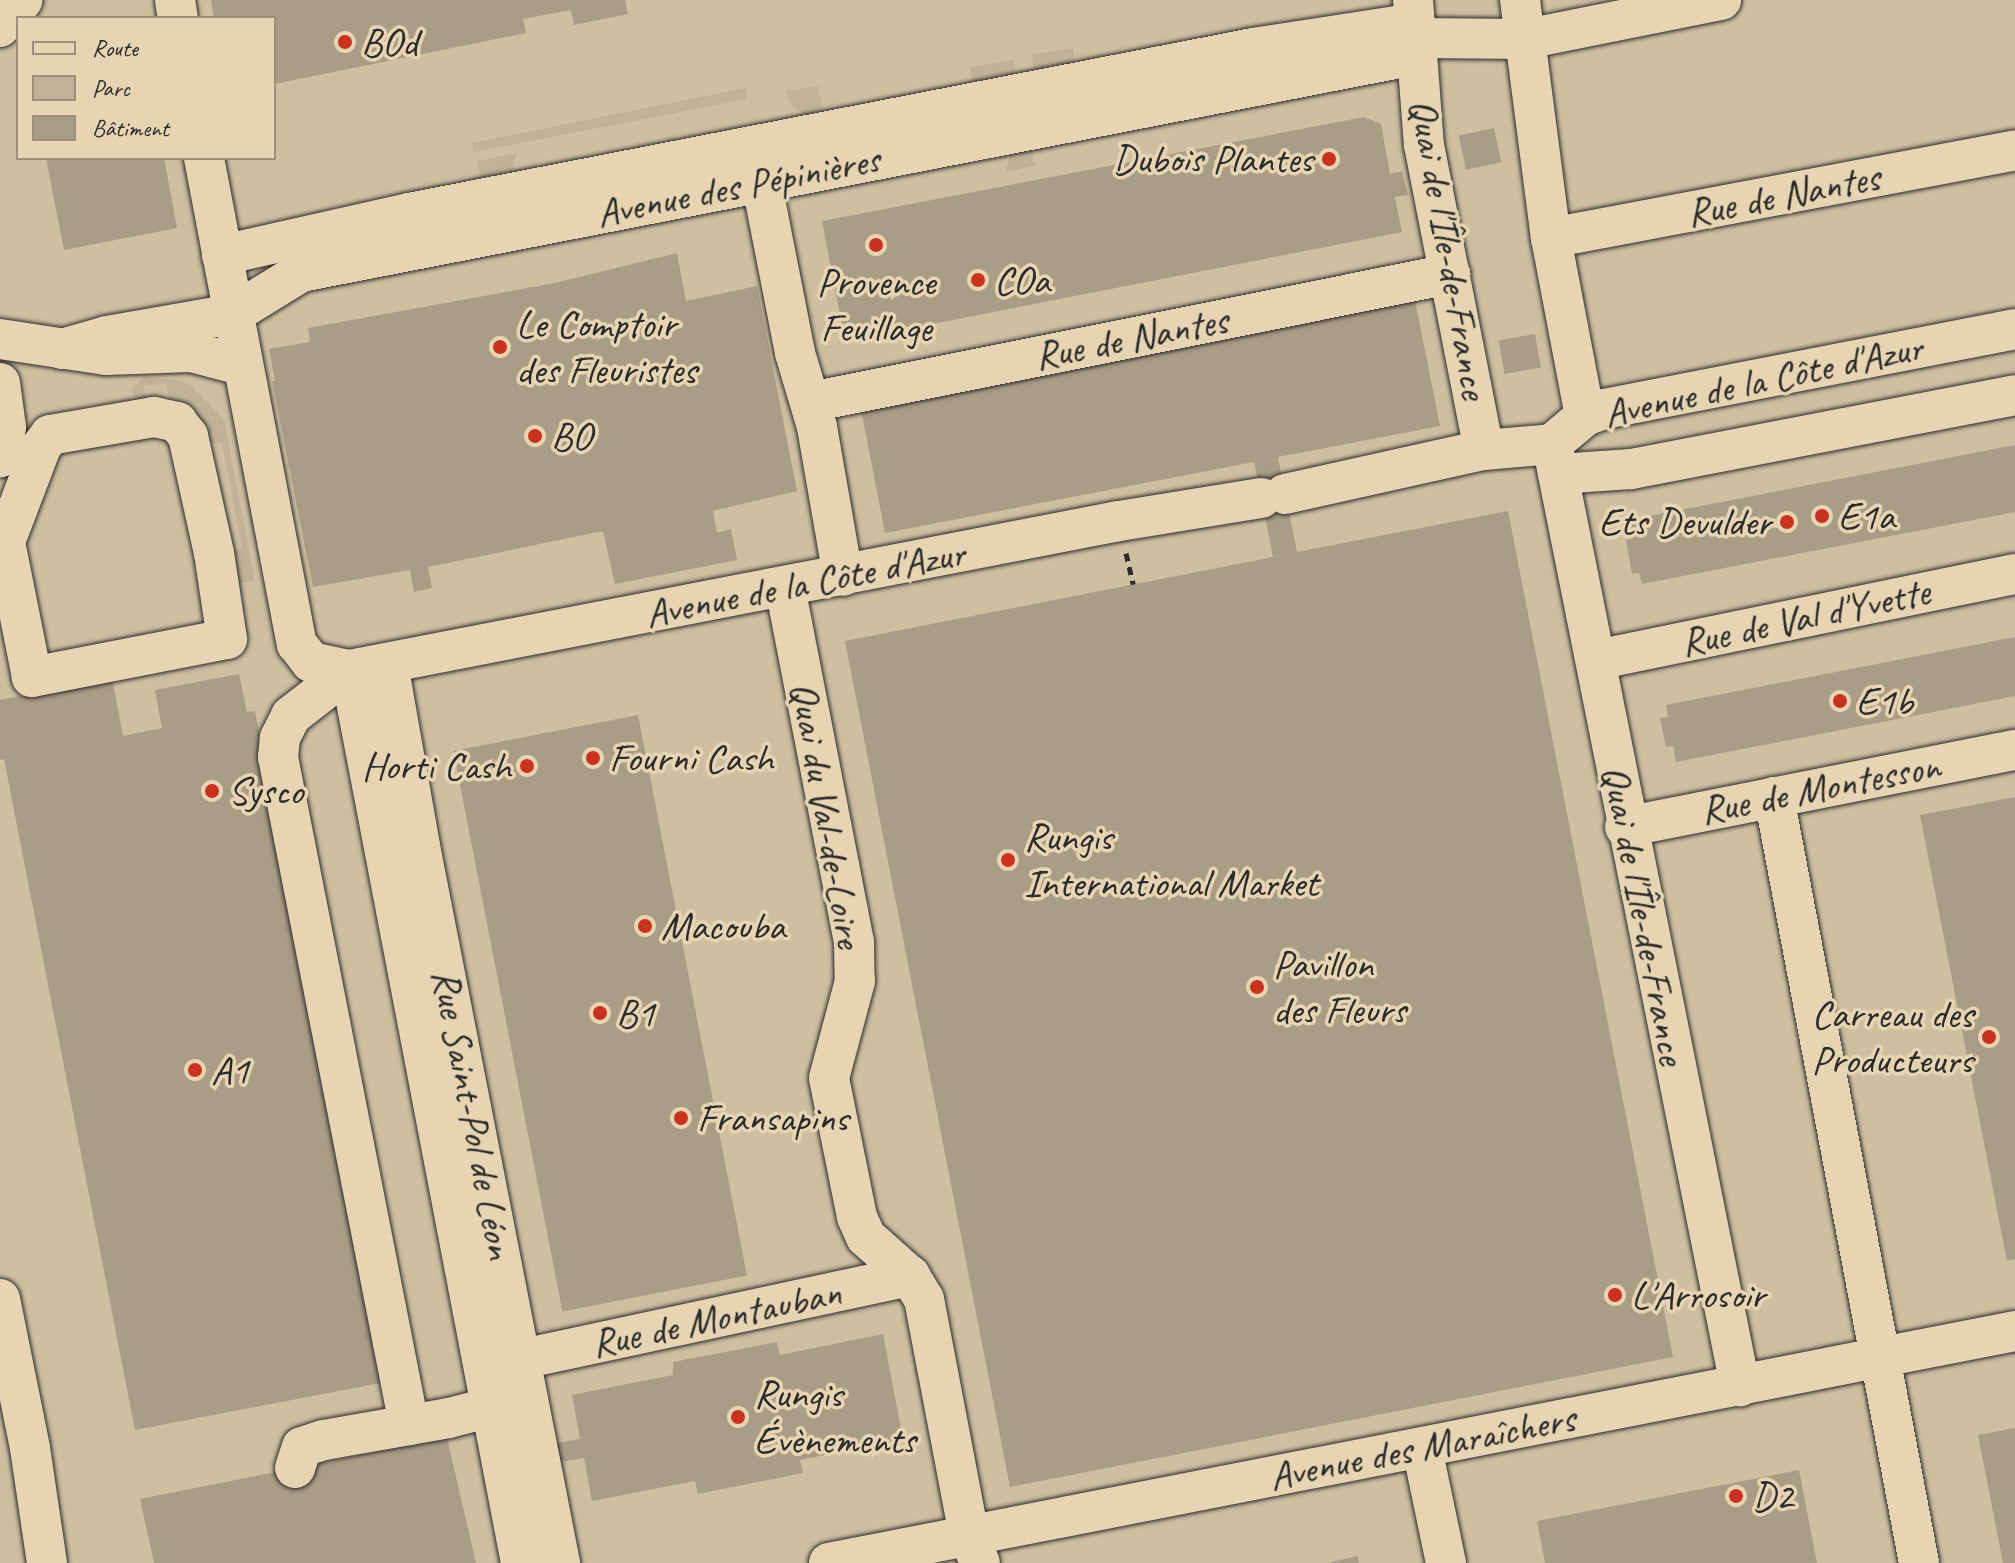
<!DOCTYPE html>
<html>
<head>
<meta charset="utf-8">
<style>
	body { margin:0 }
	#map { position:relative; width:2015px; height:1563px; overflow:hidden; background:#dfcdad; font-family:Caveat,sans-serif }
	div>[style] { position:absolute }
	.built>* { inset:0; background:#cfbfa1 }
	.green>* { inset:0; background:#c1b297; transform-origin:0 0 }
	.building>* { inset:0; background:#aa9d86; transform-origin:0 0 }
	.path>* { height:5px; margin-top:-2.5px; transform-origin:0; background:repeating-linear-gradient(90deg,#2b2b2b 0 8px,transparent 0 14px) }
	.roads { filter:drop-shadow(0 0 2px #2b2b2b) drop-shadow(0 0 2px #2b2b2b) }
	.minor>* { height:40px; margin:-20px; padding:0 20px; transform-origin:20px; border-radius:20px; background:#e7d4b2 }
	.dots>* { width:22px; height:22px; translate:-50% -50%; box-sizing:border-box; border:4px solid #e7d4b2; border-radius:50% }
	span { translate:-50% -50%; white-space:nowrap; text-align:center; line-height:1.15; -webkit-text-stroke:7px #e7d4b2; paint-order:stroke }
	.poi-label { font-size:40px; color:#2b2b2b }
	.left { translate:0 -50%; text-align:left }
	.right { translate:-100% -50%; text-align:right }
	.street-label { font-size:40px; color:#2b2b2b }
	.legend { position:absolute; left:16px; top:16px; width:260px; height:144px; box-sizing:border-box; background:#e7d4b2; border:2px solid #9c907c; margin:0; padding:10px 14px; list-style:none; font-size:24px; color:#2b2b2b }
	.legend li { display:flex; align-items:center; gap:16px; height:40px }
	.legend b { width:40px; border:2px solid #9c907c }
</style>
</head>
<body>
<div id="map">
	<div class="built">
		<i style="clip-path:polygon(evenodd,0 0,2015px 0,2015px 1563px,0 1563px,0 0,18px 18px,274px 18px,274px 158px,18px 158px,18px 18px)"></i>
	</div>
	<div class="green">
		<i style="left:1073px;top:48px;width:19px;height:42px;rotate:81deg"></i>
		<i style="left:1014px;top:60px;width:18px;height:45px;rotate:81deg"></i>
		<i style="clip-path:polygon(818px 86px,824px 117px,806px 115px,791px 105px,786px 91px)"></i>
		<i style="clip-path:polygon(746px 88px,747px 99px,474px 152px,472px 143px)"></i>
		<i style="clip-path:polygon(1030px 142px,1035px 166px,1005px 172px,1015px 144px)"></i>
		<i style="clip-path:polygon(517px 153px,510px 178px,481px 183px,477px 161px)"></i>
		<i style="clip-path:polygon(144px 377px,176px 380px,190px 385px,224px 419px,255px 581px,231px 585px,230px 551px,242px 548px,222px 443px,209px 443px,170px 401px,166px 383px,143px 386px,148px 406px,135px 408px,132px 387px)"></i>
	</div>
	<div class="building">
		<i style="clip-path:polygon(211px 0,625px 0,628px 14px,574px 25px,571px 10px,523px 19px,526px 33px,274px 84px,274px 18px,214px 18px)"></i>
		<i style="clip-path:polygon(1364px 117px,1381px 124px,1390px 174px,1402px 171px,1408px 195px,1395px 197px,1402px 232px,845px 341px,822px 221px)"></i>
		<i style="left:1494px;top:128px;width:35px;height:36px;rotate:78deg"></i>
		<i style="clip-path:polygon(46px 158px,164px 158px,177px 228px,64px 250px)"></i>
		<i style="clip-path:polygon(677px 253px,686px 301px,757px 286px,797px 491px,713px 511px,717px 533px,731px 529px,737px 560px,615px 584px,603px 531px,428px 567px,432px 588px,414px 592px,410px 570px,313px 587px,272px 381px,275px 381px,269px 349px,310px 342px,308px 328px,555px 283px)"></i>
		<i style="clip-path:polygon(1414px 295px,1440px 426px,1278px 457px,1297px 552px,1508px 511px,1673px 1357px,1010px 1487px,845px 641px,1273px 557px,1254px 462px,885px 533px,860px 404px)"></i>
		<i style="left:1535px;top:334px;width:34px;height:37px;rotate:80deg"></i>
		<i style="clip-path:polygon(2015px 445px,2015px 512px,1642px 584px,1639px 573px,1632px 574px,1626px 540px,1633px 538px,1629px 520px)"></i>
		<i style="clip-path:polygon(2015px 637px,2015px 696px,1676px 762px,1673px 746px,1666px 747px,1660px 718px,1668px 717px,1666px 705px)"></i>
		<i style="clip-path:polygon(239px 674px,247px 712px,255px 711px,386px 1382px,135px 1430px,4px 759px,0 760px,0 700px,112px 678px,123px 736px,162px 728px,155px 690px)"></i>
		<i style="left:638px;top:715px;width:571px;height:188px;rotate:79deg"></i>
		<i style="clip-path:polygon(2015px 797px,2015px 1259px,2007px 1261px,1920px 815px)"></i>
		<i style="clip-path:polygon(883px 1334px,903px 1439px,800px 1460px,803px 1473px,698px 1494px,695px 1481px,592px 1501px,584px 1458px,554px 1463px,551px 1444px,580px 1439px,572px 1395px,673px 1375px,673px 1362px,777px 1342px,780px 1355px)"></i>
		<i style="clip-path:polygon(2015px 1428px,2015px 1563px,2003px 1563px,1978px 1435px)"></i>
		<i style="clip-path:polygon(447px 1438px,476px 1563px,154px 1563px,140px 1499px)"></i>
		<i style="clip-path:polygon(1799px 1470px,1817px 1563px,1545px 1563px,1537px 1521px)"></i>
		<i style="clip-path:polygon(1358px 1556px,1359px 1563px,1331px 1563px,1331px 1562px)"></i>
	</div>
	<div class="path">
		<i style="left:1126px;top:553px;width:32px;rotate:77deg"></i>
	</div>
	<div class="roads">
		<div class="minor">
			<i style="left:175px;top:0;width:18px;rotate:81deg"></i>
			<i style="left:1413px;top:0;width:145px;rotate:85.7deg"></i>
			<i style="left:1424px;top:145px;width:311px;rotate:78.9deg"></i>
			<i style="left:1520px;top:0;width:240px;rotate:82.6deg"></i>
			<i style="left:1551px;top:238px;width:181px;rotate:79.2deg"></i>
			<i style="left:0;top:27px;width:35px;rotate:-50deg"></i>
			<i style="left:756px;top:154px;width:203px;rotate:78.9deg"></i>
			<i style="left:795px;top:353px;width:77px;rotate:73.4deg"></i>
			<i style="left:817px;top:427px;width:151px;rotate:80.1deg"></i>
			<i style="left:204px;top:158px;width:495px;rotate:79.2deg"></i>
			<i style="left:297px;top:644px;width:23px;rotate:52deg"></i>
			<i style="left:311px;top:662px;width:40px;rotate:12deg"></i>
			<i style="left:350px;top:670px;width:783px;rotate:-10.97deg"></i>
			<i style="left:1119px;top:521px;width:144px;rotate:-9.2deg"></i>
			<i style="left:1551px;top:238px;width:472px;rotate:-10.7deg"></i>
			<i style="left:222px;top:255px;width:192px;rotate:-12.7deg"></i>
			<i style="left:409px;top:213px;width:860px;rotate:-11.06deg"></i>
			<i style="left:1253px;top:48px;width:145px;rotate:-8.7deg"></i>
			<i style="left:1396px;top:26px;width:25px;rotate:29deg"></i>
			<i style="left:1418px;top:38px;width:108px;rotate:0.5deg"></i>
			<i style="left:1526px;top:39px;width:199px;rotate:-11.3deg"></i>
			<i style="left:0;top:339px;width:107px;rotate:8.6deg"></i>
			<i style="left:106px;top:355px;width:85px;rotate:-2deg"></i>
			<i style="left:191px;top:352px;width:52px;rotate:14.6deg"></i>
			<i style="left:62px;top:349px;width:47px;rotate:-16.1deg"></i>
			<i style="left:107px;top:336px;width:128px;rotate:-9.9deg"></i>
			<i style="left:233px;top:314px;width:80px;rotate:-31.7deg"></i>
			<i style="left:301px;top:272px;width:1109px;rotate:-11.02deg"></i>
			<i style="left:1390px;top:60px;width:16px;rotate:-22deg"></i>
			<i style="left:1405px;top:54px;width:21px;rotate:-51deg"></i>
			<i style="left:0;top:383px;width:44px;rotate:82.2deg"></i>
			<i style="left:6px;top:427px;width:31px;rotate:101deg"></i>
			<i style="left:811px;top:402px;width:652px;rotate:-11.33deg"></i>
			<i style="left:154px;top:417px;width:24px;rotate:12deg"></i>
			<i style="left:177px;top:422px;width:18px;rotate:52deg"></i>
			<i style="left:188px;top:436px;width:120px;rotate:77.5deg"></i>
			<i style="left:214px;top:553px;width:87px;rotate:81.4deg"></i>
			<i style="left:227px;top:639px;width:199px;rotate:169deg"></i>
			<i style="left:32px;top:677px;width:138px;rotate:-101.3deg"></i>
			<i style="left:5px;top:542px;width:102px;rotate:-69.2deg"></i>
			<i style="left:41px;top:447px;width:15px;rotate:-53deg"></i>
			<i style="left:50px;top:435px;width:106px;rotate:-9.8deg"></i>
			<i style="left:1552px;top:444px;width:961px;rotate:78.71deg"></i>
			<i style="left:1558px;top:474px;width:73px;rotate:-3.9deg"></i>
			<i style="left:1631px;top:469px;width:391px;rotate:-10.9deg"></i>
			<i style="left:1285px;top:494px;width:204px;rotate:-12.5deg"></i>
			<i style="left:1484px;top:450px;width:68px;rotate:-5deg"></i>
			<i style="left:1552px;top:444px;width:43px;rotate:-40.3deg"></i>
			<i style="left:1585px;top:416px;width:20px;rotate:-20deg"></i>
			<i style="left:1604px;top:409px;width:419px;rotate:-11deg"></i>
			<i style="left:785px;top:587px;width:362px;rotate:79deg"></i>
			<i style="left:854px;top:942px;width:39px;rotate:89deg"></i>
			<i style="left:855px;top:981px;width:100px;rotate:105deg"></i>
			<i style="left:829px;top:1078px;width:142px;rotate:78.6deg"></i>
			<i style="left:857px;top:1217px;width:22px;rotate:66deg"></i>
			<i style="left:866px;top:1237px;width:59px;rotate:41.6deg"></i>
			<i style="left:910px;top:1276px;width:27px;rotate:59deg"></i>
			<i style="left:924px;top:1299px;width:241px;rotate:79.2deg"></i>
			<i style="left:969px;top:1536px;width:29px;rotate:68deg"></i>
			<i style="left:1596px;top:660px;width:428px;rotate:-11.6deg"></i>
			<i style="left:388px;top:664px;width:185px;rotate:80deg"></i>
			<i style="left:420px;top:846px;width:731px;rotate:78.95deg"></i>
			<i style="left:350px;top:670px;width:909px;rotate:79.16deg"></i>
			<i style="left:350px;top:670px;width:75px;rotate:142.1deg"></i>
			<i style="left:291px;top:716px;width:25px;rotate:117deg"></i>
			<i style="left:280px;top:738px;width:19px;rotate:96deg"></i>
			<i style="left:278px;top:757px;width:681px;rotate:78.9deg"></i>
			<i style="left:1774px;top:797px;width:780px;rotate:79.28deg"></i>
			<i style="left:1625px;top:827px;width:398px;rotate:-11.2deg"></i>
			<i style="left:0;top:1299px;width:152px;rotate:78.6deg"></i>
			<i style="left:30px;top:1448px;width:116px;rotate:81.6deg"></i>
			<i style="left:522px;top:1359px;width:397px;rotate:-12.1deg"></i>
			<i style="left:1422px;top:1448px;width:117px;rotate:78.2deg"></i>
			<i style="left:295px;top:1468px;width:22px;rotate:-72deg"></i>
			<i style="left:302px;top:1447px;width:23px;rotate:-18deg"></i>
			<i style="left:324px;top:1440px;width:127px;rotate:-10deg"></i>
			<i style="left:449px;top:1418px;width:71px;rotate:-14.6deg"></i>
			<i style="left:829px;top:1563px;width:1208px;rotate:-11.07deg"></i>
		</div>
	</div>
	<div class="dots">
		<i style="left:345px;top:42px;background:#c8321e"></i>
		<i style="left:1329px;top:159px;background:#c8321e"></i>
		<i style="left:876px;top:245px;background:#c8321e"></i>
		<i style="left:978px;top:280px;background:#c8321e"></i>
		<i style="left:500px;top:347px;background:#c8321e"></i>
		<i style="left:535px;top:436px;background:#c8321e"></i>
		<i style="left:1822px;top:516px;background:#c8321e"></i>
		<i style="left:1787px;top:522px;background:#c8321e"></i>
		<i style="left:1840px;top:701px;background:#c8321e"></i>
		<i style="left:593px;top:758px;background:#c8321e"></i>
		<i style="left:527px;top:766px;background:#c8321e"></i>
		<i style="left:212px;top:791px;background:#c8321e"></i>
		<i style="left:1008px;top:860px;background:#c8321e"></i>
		<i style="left:645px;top:926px;background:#c8321e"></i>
		<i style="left:1257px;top:987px;background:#c8321e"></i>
		<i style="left:600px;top:1013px;background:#c8321e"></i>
		<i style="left:1989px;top:1037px;background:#c8321e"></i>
		<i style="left:195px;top:1070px;background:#c8321e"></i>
		<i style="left:681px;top:1118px;background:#c8321e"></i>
		<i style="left:1615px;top:1295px;background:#c8321e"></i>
		<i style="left:738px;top:1417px;background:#c8321e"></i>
		<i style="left:1736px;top:1496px;background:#c8321e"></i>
	</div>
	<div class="poi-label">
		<span class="left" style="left:361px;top:42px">BOd</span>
		<span class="right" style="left:1313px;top:159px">Dubois Plantes</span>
		<span class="left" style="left:994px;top:280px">COa</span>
		<span style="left:876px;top:305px">Provence<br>Feuillage</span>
		<span class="left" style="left:516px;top:347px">Le Comptoir<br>des Fleuristes</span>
		<span class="left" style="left:551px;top:436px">BO</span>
		<span class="left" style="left:1838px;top:516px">E1a</span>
		<span class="right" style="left:1771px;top:522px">Ets Devulder</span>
		<span class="left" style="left:1856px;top:701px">E1b</span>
		<span class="left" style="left:609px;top:758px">Fourni Cash</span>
		<span class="right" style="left:511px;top:766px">Horti Cash</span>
		<span class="left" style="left:228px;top:791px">Sysco</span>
		<span class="left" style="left:1024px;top:860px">Rungis<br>International Market</span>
		<span class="left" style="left:661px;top:926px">Macouba</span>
		<span class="left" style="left:1273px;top:987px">Pavillon<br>des Fleurs</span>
		<span class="left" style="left:616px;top:1013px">B1</span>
		<span class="right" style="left:1973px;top:1037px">Carreau des<br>Producteurs</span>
		<span class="left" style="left:211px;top:1070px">A1</span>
		<span class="left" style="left:697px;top:1118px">Fransapins</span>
		<span class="left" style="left:1631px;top:1295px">L'Arrosoir</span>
		<span class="left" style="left:754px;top:1417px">Rungis<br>Évènements</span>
		<span class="left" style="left:1752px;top:1496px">D2</span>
	</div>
	<div class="street-label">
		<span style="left:738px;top:186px;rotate:-11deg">Avenue des Pépinières</span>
		<span style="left:1783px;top:195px;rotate:-11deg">Rue de Nantes</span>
		<span style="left:1449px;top:249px;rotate:80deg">Quai de l'Île-de-France</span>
		<span style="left:1131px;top:338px;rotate:-11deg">Rue de Nantes</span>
		<span style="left:1763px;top:380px;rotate:-12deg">Avenue de la Côte d'Azur</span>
		<span style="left:805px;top:583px;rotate:-11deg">Avenue de la Côte d'Azur</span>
		<span style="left:1805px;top:617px;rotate:-12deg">Rue de Val d'Yvette</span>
		<span style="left:1820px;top:788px;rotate:-11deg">Rue de Montesson</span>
		<span style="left:827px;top:815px;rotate:80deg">Quai du Val-de-Loire</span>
		<span style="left:1644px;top:915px;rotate:79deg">Quai de l'Île-de-France</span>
		<span style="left:473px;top:1114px;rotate:79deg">Rue Saint-Pol de Léon</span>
		<span style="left:716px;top:1318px;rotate:-12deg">Rue de Montauban</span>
		<span style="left:1422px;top:1447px;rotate:-11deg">Avenue des Maraîchers</span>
	</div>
	<ul class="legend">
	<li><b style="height:10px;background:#e7d4b2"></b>Route</li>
	<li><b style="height:22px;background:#c1b297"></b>Parc</li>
	<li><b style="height:22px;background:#aa9d86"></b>Bâtiment</li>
	</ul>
</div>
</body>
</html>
